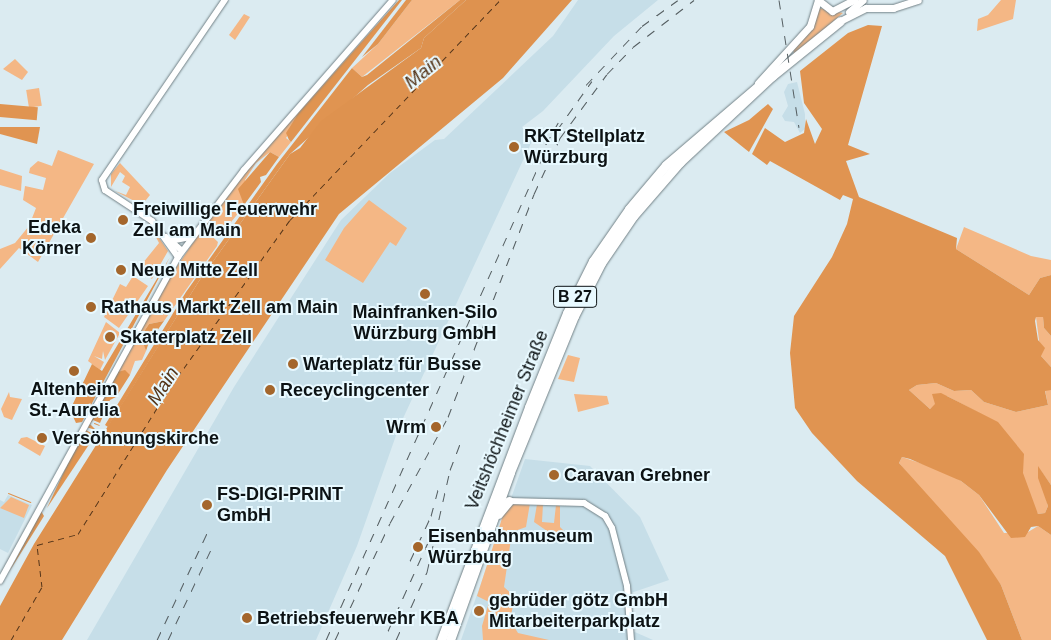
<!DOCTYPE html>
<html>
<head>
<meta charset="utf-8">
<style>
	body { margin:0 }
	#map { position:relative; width:1051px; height:640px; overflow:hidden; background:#dbebf1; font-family:Arial,sans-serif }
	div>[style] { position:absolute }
	.built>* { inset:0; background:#c6dee8 }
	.green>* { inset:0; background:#f4b785; transform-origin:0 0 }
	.forest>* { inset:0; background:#e09451; transform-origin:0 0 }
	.water>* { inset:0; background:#de924f }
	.stream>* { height:1px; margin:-0.5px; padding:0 0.5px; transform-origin:0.5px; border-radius:0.5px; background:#de924f }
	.ferry>* { height:1px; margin-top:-0.5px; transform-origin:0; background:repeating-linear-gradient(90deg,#553519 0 6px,transparent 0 11px) }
	.roads { filter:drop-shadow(0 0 1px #728186) drop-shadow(0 0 1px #728186) }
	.secondary>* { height:6px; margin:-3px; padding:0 3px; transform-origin:3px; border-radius:3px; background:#fff }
	.primary>* { height:7px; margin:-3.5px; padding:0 3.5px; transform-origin:3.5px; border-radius:3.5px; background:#fff }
	.highway>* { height:9px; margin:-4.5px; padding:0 4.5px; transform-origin:4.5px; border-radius:4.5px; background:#fff }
	.rail>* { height:1px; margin-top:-0.5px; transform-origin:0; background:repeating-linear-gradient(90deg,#535c5f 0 9px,transparent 0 18px) }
	.dots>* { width:14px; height:14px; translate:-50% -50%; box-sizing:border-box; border:2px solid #e8f9ff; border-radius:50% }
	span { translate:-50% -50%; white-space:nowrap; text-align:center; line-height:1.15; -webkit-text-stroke:4px #e8f9ff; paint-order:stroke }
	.shield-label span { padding:1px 4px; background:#e8f9ff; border:1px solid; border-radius:4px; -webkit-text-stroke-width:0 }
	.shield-label { font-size:16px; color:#0c1214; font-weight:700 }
	.poi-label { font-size:18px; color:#0c1214; font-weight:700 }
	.left { translate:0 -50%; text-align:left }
	.right { translate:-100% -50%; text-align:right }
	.street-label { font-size:18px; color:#0c1214 }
	.water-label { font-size:19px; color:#553519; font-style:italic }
</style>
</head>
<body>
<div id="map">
	<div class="built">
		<i style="clip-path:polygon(578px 0,658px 0,614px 36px,543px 111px,522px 127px,532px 141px,399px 427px,357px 546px,316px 640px,87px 640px,234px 387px,341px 220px,390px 173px,435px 140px,444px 139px,553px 36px)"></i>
		<i style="clip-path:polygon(797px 82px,805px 114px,805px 129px,800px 133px,794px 122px,785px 121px,782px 116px,788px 106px,784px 92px,788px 84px)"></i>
		<i style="clip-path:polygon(525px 459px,590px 466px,640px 517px,669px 580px,625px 595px,628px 629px,653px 640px,461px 640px)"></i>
		<i style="clip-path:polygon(8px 495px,32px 505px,8px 553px,0 549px,0 500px,4px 502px)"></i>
	</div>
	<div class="green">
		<i style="clip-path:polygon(399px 0,307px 105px,286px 138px,291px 142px,279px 157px,270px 152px,256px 163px,245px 180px,245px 205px,218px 238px,204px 227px,255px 160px)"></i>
		<i style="clip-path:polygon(412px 0,460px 0,362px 77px,352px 68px,378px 44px)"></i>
		<i style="clip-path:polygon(1001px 0,1016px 0,1013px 19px,977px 31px,978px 19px,988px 15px)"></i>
		<i style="clip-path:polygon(819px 8px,843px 13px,794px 55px,793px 48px,815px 21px)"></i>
		<i style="clip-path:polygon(244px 14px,250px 17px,235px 40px,229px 35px)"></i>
		<i style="clip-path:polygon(15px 59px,28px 72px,22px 80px,3px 69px)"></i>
		<i style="left:39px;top:88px;width:18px;height:13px;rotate:81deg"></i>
		<i style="clip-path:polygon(58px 150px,94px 164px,38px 262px,19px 248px,0 269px,0 249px,15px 243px,29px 226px,36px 208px,23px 200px,25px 186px,43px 190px,46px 178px,29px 173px,30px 168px,38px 161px,52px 166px)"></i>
		<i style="clip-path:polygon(120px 163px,150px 195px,142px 205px,115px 191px,126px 195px,130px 187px,122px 182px,125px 176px,120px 172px,111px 187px,111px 174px)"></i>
		<i style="clip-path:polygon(0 169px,22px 176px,21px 191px,0 185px)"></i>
		<i style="clip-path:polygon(369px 200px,407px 228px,396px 246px,390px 242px,363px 283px,325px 260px,344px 228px)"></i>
		<i style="clip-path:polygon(147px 220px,168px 251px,152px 279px,138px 269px,159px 243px)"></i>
		<i style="clip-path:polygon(964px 227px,1031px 256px,1051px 260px,1051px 275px,1040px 278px,1029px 295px,956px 249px)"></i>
		<i style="clip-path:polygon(203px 228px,218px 242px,217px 246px,164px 321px,149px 324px,145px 330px,142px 338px,146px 351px,142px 360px,135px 361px,130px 375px,118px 372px,159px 293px)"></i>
		<i style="clip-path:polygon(133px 276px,148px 286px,119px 328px,104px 317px,120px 284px,126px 287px)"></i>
		<i style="clip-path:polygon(1036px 317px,1043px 317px,1044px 328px,1051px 336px,1051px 367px,1041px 356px)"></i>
		<i style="clip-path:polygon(106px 322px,120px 333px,105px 360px,103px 351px,102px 359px,94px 356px,104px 362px,100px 370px,88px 361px)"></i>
		<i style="clip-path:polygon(568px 355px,580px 358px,574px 382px,558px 379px)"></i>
		<i style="clip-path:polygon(936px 383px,954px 391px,971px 390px,984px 402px,1016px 412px,1048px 405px,1045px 390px,1051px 390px,1051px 485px,1038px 467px,1048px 506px,1045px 513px,1038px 514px,1029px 498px,1022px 473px,1023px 454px,1012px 440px,979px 413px,947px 396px,930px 409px,909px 390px,917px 385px)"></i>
		<i style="clip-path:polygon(9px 392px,10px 397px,22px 399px,12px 420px,4px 417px,1px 409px)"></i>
		<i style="clip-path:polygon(574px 394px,607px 396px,609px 404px,578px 412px)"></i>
		<i style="clip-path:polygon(27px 437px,45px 446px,40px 456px,18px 443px,21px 438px)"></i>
		<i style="clip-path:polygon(902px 457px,944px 471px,961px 481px,979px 495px,1004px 533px,1028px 532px,1038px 526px,1051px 535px,1051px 640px,1022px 640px,1001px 585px,899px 463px)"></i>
		<i style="clip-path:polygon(11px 497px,29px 505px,24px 518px,0 508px)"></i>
		<i style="clip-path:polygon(516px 503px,530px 503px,526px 527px,512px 532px,504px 587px,518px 600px,514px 601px,510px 620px,518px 633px,549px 640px,483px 640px,482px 626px,489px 602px,477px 596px,505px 509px)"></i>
		<i style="clip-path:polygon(537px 504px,543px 504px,542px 522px,554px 523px,556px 505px,560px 506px,560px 527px,568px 535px,547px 531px,534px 522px)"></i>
	</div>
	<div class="forest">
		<i style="clip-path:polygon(399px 0,402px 0,291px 142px,289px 140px,286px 133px,298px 114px)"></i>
		<i style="clip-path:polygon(406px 0,412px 0,378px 44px,362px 57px)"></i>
		<i style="clip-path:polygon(460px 0,466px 0,424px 38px,421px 48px,368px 85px,290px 154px,199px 281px,108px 427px,105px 425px,186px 292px,277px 164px,352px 68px,362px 77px,367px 75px)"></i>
		<i style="clip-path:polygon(868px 25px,882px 26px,848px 145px,870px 154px,846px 161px,859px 197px,957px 238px,956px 249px,1029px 295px,1040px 278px,1051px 275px,1051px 336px,1044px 328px,1043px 317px,1036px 317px,1035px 321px,1038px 340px,1045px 348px,1041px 356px,1051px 367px,1051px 390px,1045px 391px,1048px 405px,1016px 412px,984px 402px,971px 390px,954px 391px,936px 383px,917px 385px,909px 390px,930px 409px,935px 404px,932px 394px,941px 393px,998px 422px,1024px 454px,1023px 473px,1038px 514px,1045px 513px,1048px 506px,1038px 478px,1038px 466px,1051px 485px,1051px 535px,1038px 526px,1031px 527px,1025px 537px,1011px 538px,979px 495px,961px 481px,910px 459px,902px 457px,899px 463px,979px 552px,1001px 585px,1022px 640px,987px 640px,945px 556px,857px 481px,812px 433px,795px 408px,790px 353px,794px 316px,832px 257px,847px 224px,853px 199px,843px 195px,840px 200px,770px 161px,767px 165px,752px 154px,765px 128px,785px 142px,804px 133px,806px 119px,815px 144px,822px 129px,804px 103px,800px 71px,848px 33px)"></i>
		<i style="left:0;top:104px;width:38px;height:13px;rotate:5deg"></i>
		<i style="clip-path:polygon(768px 104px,773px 109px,749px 152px,724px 132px,749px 120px)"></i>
		<i style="clip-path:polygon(0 127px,40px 127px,37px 144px,0 134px)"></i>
		<i style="clip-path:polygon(270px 152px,279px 157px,266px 175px,260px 177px,261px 182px,244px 205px,238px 189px)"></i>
		<i style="clip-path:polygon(170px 257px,82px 422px,76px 423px,70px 410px,92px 364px,102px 371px)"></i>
		<i style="clip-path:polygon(164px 321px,149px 342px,146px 351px,141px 337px,145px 330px,149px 324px)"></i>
		<i style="clip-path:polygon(125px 370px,130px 375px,116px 397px,110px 400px,100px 423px,93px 420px,90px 424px,96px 430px,86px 427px,118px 372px)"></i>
		<i style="clip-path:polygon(84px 429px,93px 434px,92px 440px,47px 508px)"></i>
		<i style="clip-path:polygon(41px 511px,44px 516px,9px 572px)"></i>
	</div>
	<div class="water">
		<i style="clip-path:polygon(466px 0,572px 0,503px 78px,339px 214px,167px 470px,62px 640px,0 640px,0 606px,34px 544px,199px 281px,290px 154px,300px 148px,321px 121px,421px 48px,424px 38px)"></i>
	</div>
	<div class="stream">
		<i style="left:77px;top:420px;width:1px"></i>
		<i style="left:94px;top:423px;width:5px;rotate:22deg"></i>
		<i style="left:8px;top:493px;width:24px;rotate:22deg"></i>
	</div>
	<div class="ferry">
		<i style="left:11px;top:640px;width:61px;rotate:-59.7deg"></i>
		<i style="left:42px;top:587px;width:42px;rotate:-96.8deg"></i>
		<i style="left:37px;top:545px;width:42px;rotate:-15deg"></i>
		<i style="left:78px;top:534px;width:175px;rotate:-57.9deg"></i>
		<i style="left:171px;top:386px;width:204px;rotate:-54.4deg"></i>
		<i style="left:290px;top:220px;width:304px;rotate:-46.3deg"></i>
	</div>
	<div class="roads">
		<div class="secondary">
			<i style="left:166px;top:237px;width:21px;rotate:41deg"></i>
			<i style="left:170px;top:241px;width:21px;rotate:-11deg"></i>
			<i style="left:178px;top:257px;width:44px;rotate:-125.8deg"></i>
			<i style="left:152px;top:221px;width:56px;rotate:-146.6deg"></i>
			<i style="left:105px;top:190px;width:10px;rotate:-107deg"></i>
			<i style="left:102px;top:180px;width:218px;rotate:-55.7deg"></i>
			<i style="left:509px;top:501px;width:75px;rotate:1.5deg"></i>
			<i style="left:584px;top:503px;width:25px;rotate:32deg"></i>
			<i style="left:605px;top:516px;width:14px;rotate:60deg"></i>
			<i style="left:612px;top:528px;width:60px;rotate:75.5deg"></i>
			<i style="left:627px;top:586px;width:54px;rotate:85.8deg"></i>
			<i style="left:0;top:581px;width:370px;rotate:-61.2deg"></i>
			<i style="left:178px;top:257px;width:109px;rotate:-52.8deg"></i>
			<i style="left:244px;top:170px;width:226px;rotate:-48.8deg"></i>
		</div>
		<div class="primary">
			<i style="left:818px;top:0;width:18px;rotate:38deg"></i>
			<i style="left:832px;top:11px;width:25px;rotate:-27deg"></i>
			<i style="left:849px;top:12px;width:18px;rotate:-41deg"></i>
			<i style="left:840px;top:21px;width:29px;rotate:-27deg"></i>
			<i style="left:866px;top:8px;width:27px"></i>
			<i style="left:893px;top:8px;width:26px;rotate:-18deg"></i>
			<i style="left:758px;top:83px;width:77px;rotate:-47.6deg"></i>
			<i style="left:810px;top:26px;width:27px;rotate:-73deg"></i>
		</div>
		<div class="highway">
			<i style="left:498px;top:514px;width:17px;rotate:-50deg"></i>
			<i style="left:441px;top:640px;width:249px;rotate:-69.3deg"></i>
			<i style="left:529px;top:407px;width:101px;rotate:-68deg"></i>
			<i style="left:567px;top:313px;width:58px;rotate:-63.4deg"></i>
			<i style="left:593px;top:261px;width:63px;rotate:-55.3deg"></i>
			<i style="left:629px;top:209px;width:57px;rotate:-49.9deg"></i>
			<i style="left:666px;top:165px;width:129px;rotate:-40.6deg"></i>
			<i style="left:450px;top:640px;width:178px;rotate:-70.3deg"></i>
			<i style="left:510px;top:472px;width:169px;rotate:-67.7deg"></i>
			<i style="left:574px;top:316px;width:59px;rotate:-63deg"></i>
			<i style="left:601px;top:263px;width:57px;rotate:-55.8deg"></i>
			<i style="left:633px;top:216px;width:72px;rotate:-49deg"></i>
			<i style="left:680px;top:162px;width:126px;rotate:-43.1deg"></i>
			<i style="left:772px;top:76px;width:87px;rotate:-39deg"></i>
		</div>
	</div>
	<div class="rail">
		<i style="left:779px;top:0;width:129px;rotate:81.1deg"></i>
		<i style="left:586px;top:85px;width:81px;rotate:-46.5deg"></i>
		<i style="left:642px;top:26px;width:44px;rotate:-35.8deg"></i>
		<i style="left:557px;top:130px;width:60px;rotate:-54.5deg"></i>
		<i style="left:537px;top:160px;width:43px;rotate:-60.4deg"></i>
		<i style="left:410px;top:561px;width:50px;rotate:-65deg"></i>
		<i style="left:431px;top:516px;width:28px;rotate:-75deg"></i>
		<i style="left:388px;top:631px;width:102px;rotate:-65.7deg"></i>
		<i style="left:157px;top:640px;width:125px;rotate:-64.9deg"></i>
		<i style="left:168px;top:640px;width:107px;rotate:-64.6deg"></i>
		<i style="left:326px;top:640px;width:530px;rotate:-65.85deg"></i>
		<i style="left:335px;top:640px;width:129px;rotate:-64.8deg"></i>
		<i style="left:390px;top:523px;width:121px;rotate:-61.3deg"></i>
		<i style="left:448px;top:417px;width:239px;rotate:-68.9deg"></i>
		<i style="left:534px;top:194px;width:62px;rotate:-65.1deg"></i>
		<i style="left:560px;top:138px;width:79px;rotate:-53.7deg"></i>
		<i style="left:607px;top:74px;width:37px;rotate:-46deg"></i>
		<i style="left:633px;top:47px;width:77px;rotate:-37.6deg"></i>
		<i style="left:396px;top:640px;width:75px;rotate:-65.5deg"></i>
		<i style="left:427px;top:572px;width:105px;rotate:-77.3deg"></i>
		<i style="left:450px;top:470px;width:30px;rotate:-69deg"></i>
	</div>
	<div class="dots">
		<i style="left:514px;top:147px;background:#a4662c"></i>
		<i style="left:123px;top:220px;background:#a4662c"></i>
		<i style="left:91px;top:238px;background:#a4662c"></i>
		<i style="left:121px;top:270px;background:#a4662c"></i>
		<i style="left:425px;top:294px;background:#a4662c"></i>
		<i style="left:91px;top:307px;background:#a4662c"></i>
		<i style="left:110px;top:337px;background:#a4662c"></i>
		<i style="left:293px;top:364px;background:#a4662c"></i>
		<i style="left:74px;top:371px;background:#a4662c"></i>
		<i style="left:270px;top:390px;background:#a4662c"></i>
		<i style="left:436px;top:427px;background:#a4662c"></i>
		<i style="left:42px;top:438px;background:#a4662c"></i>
		<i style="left:554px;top:475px;background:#a4662c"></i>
		<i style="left:207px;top:505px;background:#a4662c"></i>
		<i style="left:418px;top:547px;background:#a4662c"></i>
		<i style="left:479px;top:611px;background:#a4662c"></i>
		<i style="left:247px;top:618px;background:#a4662c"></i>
	</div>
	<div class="shield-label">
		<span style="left:575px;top:297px">B 27</span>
	</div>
	<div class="poi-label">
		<span class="left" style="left:524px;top:147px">RKT Stellplatz<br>Würzburg</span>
		<span class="left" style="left:133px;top:220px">Freiwillige Feuerwehr<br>Zell am Main</span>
		<span class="right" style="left:81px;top:238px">Edeka<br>Körner</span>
		<span class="left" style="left:131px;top:270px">Neue Mitte Zell</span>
		<span class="left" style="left:101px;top:307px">Rathaus Markt Zell am Main</span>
		<span style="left:425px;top:323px">Mainfranken-Silo<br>Würzburg GmbH</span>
		<span class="left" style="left:120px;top:337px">Skaterplatz Zell</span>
		<span class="left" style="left:303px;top:364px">Warteplatz für Busse</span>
		<span style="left:74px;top:400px">Altenheim<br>St.-Aurelia</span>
		<span class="left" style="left:280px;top:390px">Receyclingcenter</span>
		<span class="right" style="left:426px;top:427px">Wrm</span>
		<span class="left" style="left:52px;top:438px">Versöhnungskirche</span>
		<span class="left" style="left:564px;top:475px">Caravan Grebner</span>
		<span class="left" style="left:217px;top:505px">FS-DIGI-PRINT<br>GmbH</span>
		<span class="left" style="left:428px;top:547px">Eisenbahnmuseum<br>Würzburg</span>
		<span class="left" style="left:489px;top:611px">gebrüder götz GmbH<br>Mitarbeiterparkplatz</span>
		<span class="left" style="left:257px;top:618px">Betriebsfeuerwehr KBA</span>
	</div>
	<div class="street-label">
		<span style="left:507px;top:420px;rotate:-68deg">Veitshöchheimer Straße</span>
	</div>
	<div class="water-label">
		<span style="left:423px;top:72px;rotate:-39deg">Main</span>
		<span style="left:163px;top:386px;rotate:-57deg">Main</span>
	</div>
</div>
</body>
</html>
